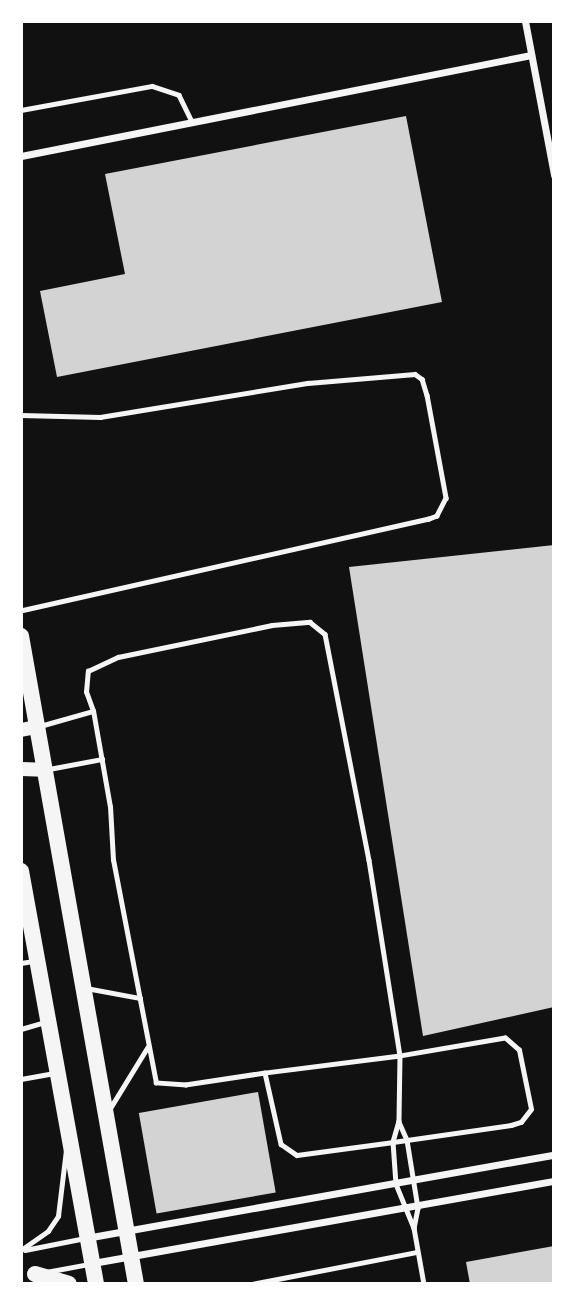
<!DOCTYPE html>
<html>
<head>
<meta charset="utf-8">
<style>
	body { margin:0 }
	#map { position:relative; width:575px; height:1305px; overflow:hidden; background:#111; font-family:Raleway,sans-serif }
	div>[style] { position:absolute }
	.building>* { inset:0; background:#d3d3d3; transform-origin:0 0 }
	.service>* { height:4.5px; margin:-2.25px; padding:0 2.25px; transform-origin:2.25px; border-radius:2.25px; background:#f5f5f5 }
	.minor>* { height:7px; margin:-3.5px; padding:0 3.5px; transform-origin:3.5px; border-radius:3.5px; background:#f5f5f5 }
	.secondary>* { height:14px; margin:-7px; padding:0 7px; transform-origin:7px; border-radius:7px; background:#f5f5f5 }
	.primary>* { height:16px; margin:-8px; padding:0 8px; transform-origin:8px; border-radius:8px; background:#f5f5f5 }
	span { translate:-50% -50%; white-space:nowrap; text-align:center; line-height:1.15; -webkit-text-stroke:5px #fff; paint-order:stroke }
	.frame { position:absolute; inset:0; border:23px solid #fff; pointer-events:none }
</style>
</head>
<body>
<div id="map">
	<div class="building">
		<i style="clip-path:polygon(406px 116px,442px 302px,57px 377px,40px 291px,125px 274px,105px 174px)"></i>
		<i style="clip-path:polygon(554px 545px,554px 1007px,423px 1036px,349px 567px)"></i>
		<i style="left:258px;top:1092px;width:102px;height:121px;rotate:80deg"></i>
		<i style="clip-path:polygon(554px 1246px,554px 1284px,470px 1284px,466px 1262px)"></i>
	</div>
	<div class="service">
		<i style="left:21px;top:110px;width:133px;rotate:-10.4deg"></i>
		<i style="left:152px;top:86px;width:28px;rotate:18deg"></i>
		<i style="left:179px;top:95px;width:30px;rotate:64deg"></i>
		<i style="left:21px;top:415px;width:79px;rotate:1.5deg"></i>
		<i style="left:100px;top:417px;width:211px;rotate:-9.3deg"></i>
		<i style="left:308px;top:383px;width:107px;rotate:-4.8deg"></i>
		<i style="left:415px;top:374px;width:9px;rotate:36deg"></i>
		<i style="left:422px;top:379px;width:17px;rotate:73deg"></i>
		<i style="left:427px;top:395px;width:105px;rotate:79.5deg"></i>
		<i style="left:446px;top:498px;width:20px;rotate:117deg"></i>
		<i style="left:437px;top:516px;width:9px;rotate:159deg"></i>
		<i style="left:429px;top:519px;width:418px;rotate:167.3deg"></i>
		<i style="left:40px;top:726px;width:55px;rotate:-15.8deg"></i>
		<i style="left:49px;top:769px;width:54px;rotate:-10.7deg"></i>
		<i style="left:21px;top:963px;width:13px;rotate:-9deg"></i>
		<i style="left:86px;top:988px;width:55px;rotate:10.5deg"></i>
		<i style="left:21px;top:1029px;width:25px;rotate:-16deg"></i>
		<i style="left:265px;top:1073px;width:73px;rotate:77.3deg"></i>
		<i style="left:281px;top:1144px;width:19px;rotate:35deg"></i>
		<i style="left:297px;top:1155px;width:97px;rotate:-7.7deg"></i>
		<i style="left:393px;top:1142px;width:119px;rotate:-8.2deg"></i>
		<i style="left:511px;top:1125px;width:10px;rotate:-17deg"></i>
		<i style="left:521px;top:1122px;width:16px;rotate:-52deg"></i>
		<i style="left:531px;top:1109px;width:60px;rotate:-101.5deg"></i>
		<i style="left:519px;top:1050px;width:18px;rotate:-139deg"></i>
		<i style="left:505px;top:1038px;width:107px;rotate:170.3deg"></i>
		<i style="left:400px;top:1056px;width:136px;rotate:172.8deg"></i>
		<i style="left:265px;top:1073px;width:80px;rotate:171.4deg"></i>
		<i style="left:186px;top:1085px;width:30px;rotate:-176deg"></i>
		<i style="left:156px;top:1083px;width:227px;rotate:-100.9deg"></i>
		<i style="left:113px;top:860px;width:53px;rotate:-93.2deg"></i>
		<i style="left:110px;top:807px;width:97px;rotate:-100deg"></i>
		<i style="left:93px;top:711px;width:20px;rotate:-110deg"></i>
		<i style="left:86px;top:692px;width:21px;rotate:-85deg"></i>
		<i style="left:88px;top:671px;width:33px;rotate:-25deg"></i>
		<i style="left:118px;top:657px;width:157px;rotate:-11.7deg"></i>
		<i style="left:272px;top:625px;width:38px;rotate:-5deg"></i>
		<i style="left:310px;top:622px;width:19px;rotate:39deg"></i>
		<i style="left:325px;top:634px;width:230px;rotate:79deg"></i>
		<i style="left:369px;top:860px;width:198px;rotate:81deg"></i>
		<i style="left:400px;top:1056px;width:65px;rotate:90.9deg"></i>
		<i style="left:399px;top:1121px;width:22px;rotate:106deg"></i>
		<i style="left:393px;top:1142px;width:42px;rotate:85.9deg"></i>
		<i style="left:396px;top:1184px;width:48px;rotate:67.8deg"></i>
		<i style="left:21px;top:1079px;width:35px;rotate:-10deg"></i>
		<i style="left:109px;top:1110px;width:73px;rotate:-58.5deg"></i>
		<i style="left:399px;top:1122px;width:20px;rotate:66deg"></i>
		<i style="left:407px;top:1140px;width:69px;rotate:80.8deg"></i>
		<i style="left:418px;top:1208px;width:20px;rotate:101deg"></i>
		<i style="left:414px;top:1228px;width:57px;rotate:79.9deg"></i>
		<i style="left:21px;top:1250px;width:33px;rotate:-35deg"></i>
		<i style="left:48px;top:1231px;width:18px;rotate:-56deg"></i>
		<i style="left:58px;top:1216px;width:66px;rotate:-83.1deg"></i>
		<i style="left:25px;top:1250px;width:61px;rotate:-11.3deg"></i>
		<i style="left:46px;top:1272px;width:44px;rotate:-10.5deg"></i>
		<i style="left:252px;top:1284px;width:168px;rotate:-11deg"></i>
	</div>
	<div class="minor">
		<i style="left:525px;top:21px;width:157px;rotate:79.3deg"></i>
		<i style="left:21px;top:156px;width:520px;rotate:-11.2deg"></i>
		<i style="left:86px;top:1238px;width:475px;rotate:-10.1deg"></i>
		<i style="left:93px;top:1263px;width:468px;rotate:-10.1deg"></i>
	</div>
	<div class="secondary">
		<i style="left:21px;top:730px;width:16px;rotate:-11deg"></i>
		<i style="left:21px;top:769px;width:23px;rotate:2deg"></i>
	</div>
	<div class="primary">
		<i style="left:21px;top:636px;width:658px;rotate:79.94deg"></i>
		<i style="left:21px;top:871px;width:420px;rotate:79.7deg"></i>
		<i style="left:35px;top:1274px;width:35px;rotate:16deg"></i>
	</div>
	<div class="frame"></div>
</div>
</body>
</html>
